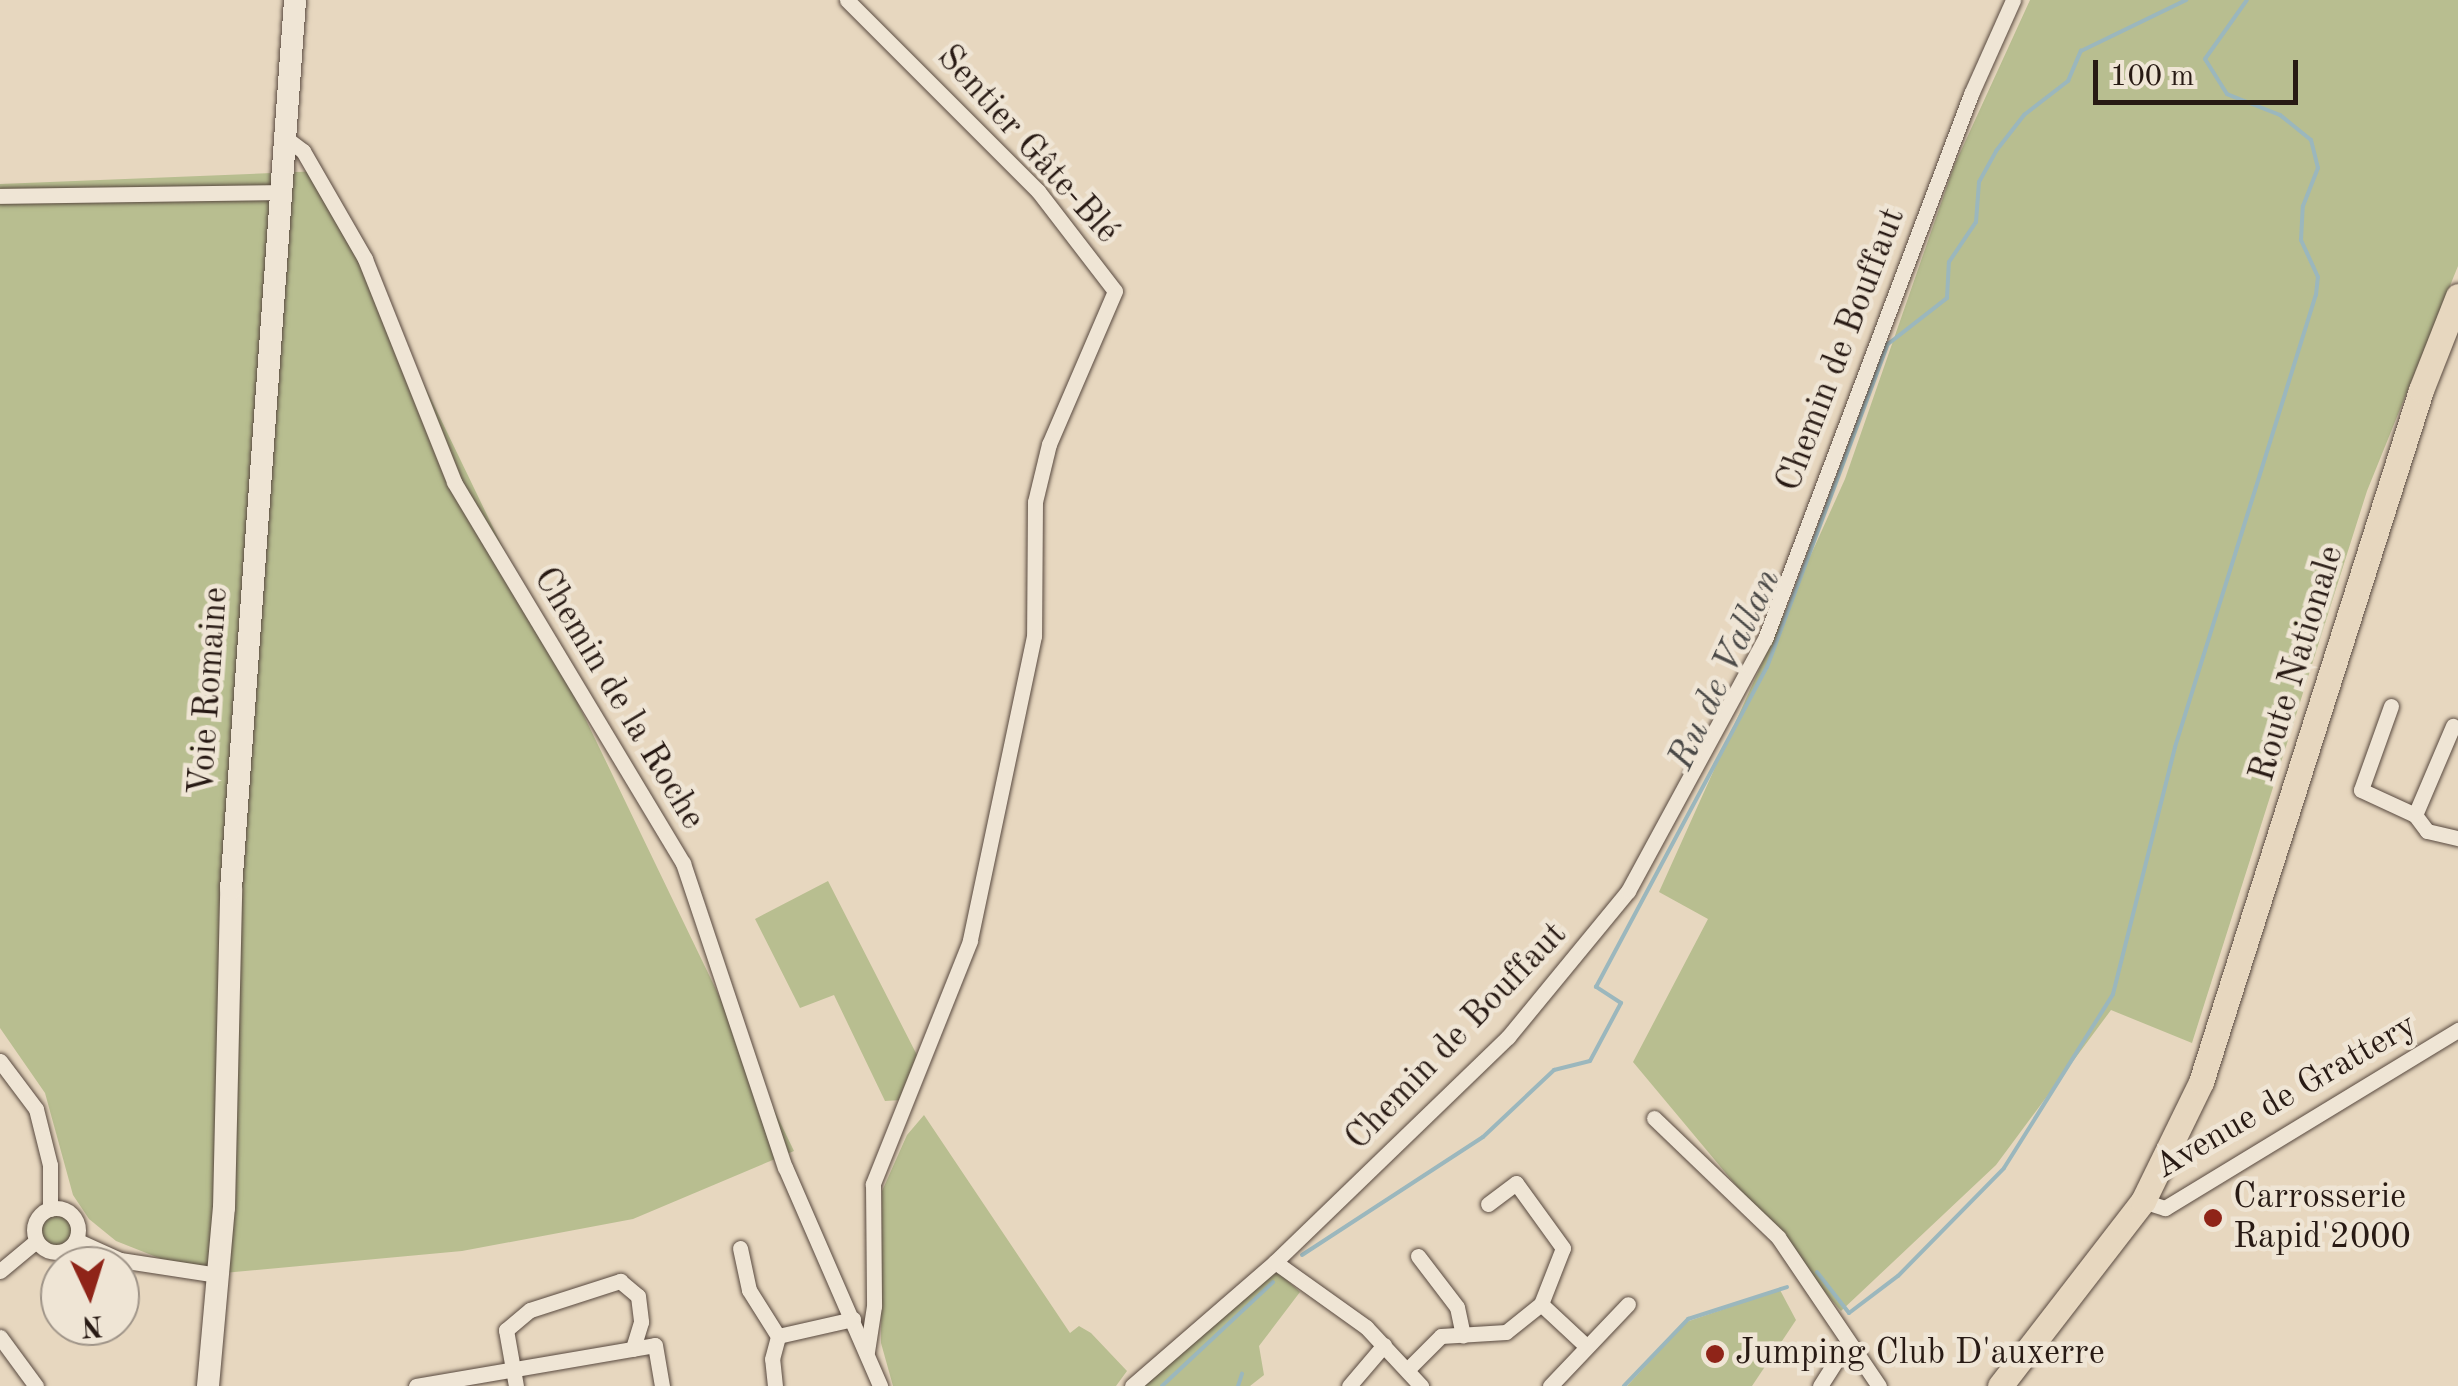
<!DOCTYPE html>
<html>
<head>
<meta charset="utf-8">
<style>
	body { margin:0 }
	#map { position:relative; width:2458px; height:1386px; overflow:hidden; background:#e7d7bf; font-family:"Old Standard TT",serif }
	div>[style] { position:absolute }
	.green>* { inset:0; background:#b8be90 }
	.round { border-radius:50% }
	.stream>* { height:4px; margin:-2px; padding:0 2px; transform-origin:2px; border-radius:2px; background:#9bb7bd }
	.roads { filter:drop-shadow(0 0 2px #58493f) drop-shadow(0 0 2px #58493f) }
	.minor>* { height:15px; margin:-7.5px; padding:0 7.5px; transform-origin:7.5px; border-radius:7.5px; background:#efe5d5 }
	.minor>.ring { margin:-7.5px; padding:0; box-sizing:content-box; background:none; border:15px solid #efe5d5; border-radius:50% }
	.secondary>* { height:22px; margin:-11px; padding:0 11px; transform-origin:11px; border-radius:11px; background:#efe5d5 }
	.primary>* { height:25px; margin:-12.5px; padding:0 12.5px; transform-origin:12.5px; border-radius:12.5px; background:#e7d7bf }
	.dots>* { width:28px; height:28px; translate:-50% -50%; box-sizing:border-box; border:5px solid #efe5d5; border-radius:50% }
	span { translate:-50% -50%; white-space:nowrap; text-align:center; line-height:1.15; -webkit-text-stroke:9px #efe5d5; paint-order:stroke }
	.street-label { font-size:35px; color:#281a14 }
	.poi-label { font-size:35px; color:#281a14 }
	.left { translate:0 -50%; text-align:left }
	.water-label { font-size:38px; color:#4a4947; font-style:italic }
	.north { position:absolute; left:40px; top:1246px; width:100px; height:100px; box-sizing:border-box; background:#efe5d5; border:2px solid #9f9488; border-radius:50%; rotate:176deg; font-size:28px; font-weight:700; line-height:40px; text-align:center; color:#281a14 }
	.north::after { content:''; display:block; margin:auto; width:35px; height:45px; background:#8f2418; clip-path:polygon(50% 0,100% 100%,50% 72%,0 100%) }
	.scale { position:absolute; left:2093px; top:60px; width:205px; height:45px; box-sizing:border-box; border:5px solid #281a14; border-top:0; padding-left:12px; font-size:30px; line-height:35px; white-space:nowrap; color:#281a14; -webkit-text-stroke:8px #efe5d5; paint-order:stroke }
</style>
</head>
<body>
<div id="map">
	<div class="green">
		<i style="clip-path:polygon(2030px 0,2458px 0,2458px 266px,2367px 491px,2192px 1043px,2111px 1010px,1996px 1165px,1841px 1311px,1633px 1062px,1708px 919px,1659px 892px,1845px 479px,1954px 166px)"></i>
		<i style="clip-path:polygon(321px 171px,794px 1151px,633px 1219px,462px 1251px,202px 1275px,116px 1241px,89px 1219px,73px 1195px,45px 1093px,0 1028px,0 184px)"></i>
		<i style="clip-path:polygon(828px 881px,919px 1059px,902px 1100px,885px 1101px,834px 995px,800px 1008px,755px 919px)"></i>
		<i style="clip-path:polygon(924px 1115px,1070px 1333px,1079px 1326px,1091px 1333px,1127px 1371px,1116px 1386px,893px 1386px,881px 1343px,882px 1191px,907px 1135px)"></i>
		<i class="round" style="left:41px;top:1216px;width:32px;height:32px"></i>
		<i style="clip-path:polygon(1277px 1271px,1300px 1292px,1259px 1346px,1264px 1375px,1250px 1386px,1141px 1386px)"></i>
		<i style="clip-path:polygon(1780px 1290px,1796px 1320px,1752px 1386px,1627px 1386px,1686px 1322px)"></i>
	</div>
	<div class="stream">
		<i style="left:1302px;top:1255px;width:216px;rotate:-33.1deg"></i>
		<i style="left:1483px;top:1137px;width:98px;rotate:-43.3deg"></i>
		<i style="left:1554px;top:1070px;width:37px;rotate:-14deg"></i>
		<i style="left:1590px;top:1061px;width:66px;rotate:-61.9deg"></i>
		<i style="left:1621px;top:1003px;width:30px;rotate:-147deg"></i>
		<i style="left:1596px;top:987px;width:363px;rotate:-61.9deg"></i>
		<i style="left:1767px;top:667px;width:345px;rotate:-69.5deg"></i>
		<i style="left:1888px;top:344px;width:75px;rotate:-37.9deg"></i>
		<i style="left:1947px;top:298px;width:36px;rotate:-87deg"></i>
		<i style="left:1949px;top:262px;width:48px;rotate:-56deg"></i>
		<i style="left:1976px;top:222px;width:40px;rotate:-85.7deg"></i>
		<i style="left:1979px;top:182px;width:35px;rotate:-61deg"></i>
		<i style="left:1996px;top:151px;width:46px;rotate:-52.1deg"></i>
		<i style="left:2024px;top:115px;width:56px;rotate:-37.7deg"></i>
		<i style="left:2068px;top:81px;width:33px;rotate:-67deg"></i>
		<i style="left:2081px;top:51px;width:117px;rotate:-25.9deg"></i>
		<i style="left:1817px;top:1272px;width:52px;rotate:52deg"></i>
		<i style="left:1849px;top:1313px;width:61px;rotate:-37.1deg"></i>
		<i style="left:1898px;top:1276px;width:151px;rotate:-45.5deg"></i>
		<i style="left:2004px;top:1168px;width:205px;rotate:-57.9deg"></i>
		<i style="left:2113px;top:994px;width:255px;rotate:-75.9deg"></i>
		<i style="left:2175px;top:747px;width:473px;rotate:-72.7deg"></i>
		<i style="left:2316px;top:295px;width:18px;rotate:-84deg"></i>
		<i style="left:2318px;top:277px;width:41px;rotate:-114.7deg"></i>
		<i style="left:2301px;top:240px;width:34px;rotate:-87deg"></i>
		<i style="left:2303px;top:206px;width:41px;rotate:-68.5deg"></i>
		<i style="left:2318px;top:168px;width:29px;rotate:-104deg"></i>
		<i style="left:2311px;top:140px;width:40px;rotate:-141deg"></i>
		<i style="left:2280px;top:115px;width:57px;rotate:-158.4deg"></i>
		<i style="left:2227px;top:94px;width:41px;rotate:-122.2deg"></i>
		<i style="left:2205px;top:59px;width:72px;rotate:-54.6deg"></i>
		<i style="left:1162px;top:1386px;width:152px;rotate:-43.1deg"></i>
		<i style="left:1238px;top:1386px;width:13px;rotate:-72deg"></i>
		<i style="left:1624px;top:1386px;width:93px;rotate:-46.3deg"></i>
		<i style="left:1688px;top:1319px;width:104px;rotate:-17.9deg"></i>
	</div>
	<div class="roads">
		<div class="minor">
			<i style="left:847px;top:0;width:270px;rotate:45deg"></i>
			<i style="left:1038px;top:191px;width:126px;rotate:52.4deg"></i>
			<i style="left:1115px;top:291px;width:167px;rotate:113.3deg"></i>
			<i style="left:1049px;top:444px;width:60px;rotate:103.6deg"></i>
			<i style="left:1035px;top:502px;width:134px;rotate:90.4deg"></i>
			<i style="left:1034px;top:636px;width:312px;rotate:101.9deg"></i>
			<i style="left:970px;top:941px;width:262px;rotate:111.8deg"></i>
			<i style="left:873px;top:1184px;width:122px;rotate:89.5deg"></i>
			<i style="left:874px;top:1306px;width:47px;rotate:98.7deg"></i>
			<i style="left:283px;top:136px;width:25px;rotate:37deg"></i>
			<i style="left:303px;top:151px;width:125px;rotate:60.1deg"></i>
			<i style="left:365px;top:259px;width:240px;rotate:68.2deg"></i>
			<i style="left:454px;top:482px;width:445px;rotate:59deg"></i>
			<i style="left:683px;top:863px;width:321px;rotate:71.5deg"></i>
			<i style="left:785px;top:1167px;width:239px;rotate:66.5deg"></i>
			<i style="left:0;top:196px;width:278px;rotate:-0.8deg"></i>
			<i style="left:2391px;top:706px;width:89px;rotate:109.7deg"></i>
			<i style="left:2361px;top:790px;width:60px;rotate:24.8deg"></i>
			<i style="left:2415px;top:815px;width:20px;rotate:53deg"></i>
			<i style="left:2427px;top:831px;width:32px;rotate:13deg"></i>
			<i style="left:2415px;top:815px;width:97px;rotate:-66.9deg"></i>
			<i style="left:0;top:1061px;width:60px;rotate:53.1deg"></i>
			<i style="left:36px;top:1109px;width:58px;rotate:76deg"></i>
			<i style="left:50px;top:1165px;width:44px;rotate:90deg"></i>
			<i style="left:1654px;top:1118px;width:172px;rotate:43.8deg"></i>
			<i style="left:1778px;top:1237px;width:180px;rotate:55.9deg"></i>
			<i style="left:2143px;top:1201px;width:23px;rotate:18deg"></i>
			<i style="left:2165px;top:1208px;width:343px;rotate:-31.3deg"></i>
			<i class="ring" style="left:34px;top:1208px;width:29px;height:29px"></i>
			<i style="left:76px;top:1240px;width:48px;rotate:24.4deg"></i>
			<i style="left:120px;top:1260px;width:99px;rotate:8.7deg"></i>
			<i style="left:740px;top:1248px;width:43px;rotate:77.9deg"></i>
			<i style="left:749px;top:1290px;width:54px;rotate:57.8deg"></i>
			<i style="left:1418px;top:1256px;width:64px;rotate:52.6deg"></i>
			<i style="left:1457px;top:1307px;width:29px;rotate:78deg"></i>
			<i style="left:1275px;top:1262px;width:112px;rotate:35.5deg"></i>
			<i style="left:1366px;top:1327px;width:81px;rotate:47deg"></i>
			<i style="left:0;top:1271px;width:47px;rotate:-39.8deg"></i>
			<i style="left:1541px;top:1304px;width:62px;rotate:43deg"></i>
			<i style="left:0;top:1337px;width:61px;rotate:53.7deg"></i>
			<i style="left:1407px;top:1370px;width:48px;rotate:-45deg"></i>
			<i style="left:1441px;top:1336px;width:65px;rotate:-3.5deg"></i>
			<i style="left:1506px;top:1332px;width:45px;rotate:-38.7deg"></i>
			<i style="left:1541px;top:1304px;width:60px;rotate:-68.6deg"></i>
			<i style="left:1563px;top:1248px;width:80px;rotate:-125.9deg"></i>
			<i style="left:1516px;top:1183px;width:35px;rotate:143deg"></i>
			<i style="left:416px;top:1386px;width:242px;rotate:-9.7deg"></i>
			<i style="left:655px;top:1345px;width:42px;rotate:80.3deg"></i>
			<i style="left:516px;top:1386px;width:57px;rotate:-100.1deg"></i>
			<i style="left:506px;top:1330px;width:31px;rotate:-40deg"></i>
			<i style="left:530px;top:1310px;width:95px;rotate:-17.9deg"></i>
			<i style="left:620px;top:1281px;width:23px;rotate:40deg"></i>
			<i style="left:638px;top:1296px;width:26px;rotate:83deg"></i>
			<i style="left:641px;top:1322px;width:28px;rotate:107deg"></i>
			<i style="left:775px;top:1386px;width:27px;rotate:-96deg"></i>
			<i style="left:772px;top:1359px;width:24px;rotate:-75deg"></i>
			<i style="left:778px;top:1336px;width:77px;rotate:-12.8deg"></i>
			<i style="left:1132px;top:1386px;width:189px;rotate:-40.9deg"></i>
			<i style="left:1275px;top:1262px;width:324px;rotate:-44deg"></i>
			<i style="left:1508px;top:1037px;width:189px;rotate:-50.6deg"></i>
			<i style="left:1628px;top:891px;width:287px;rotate:-61.5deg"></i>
			<i style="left:1765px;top:639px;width:583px;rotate:-69.29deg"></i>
			<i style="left:1971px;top:94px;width:103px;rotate:-65.9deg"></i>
			<i style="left:1349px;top:1386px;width:54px;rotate:-49.5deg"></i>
			<i style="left:1550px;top:1386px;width:113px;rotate:-46.4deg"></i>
			<i style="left:1820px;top:1386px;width:52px;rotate:-57.5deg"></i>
		</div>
		<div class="secondary">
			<i style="left:208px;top:1386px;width:179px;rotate:-84.9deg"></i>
			<i style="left:224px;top:1208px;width:319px;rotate:-88.7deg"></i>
			<i style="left:231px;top:889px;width:891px;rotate:-85.88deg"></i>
		</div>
		<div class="primary">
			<i style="left:2000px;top:1386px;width:234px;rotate:-52.3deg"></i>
			<i style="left:2143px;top:1201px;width:132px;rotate:-64deg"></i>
			<i style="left:2201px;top:1082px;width:726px;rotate:-72.36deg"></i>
			<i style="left:2421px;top:390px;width:101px;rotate:-68.5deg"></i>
		</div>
	</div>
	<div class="dots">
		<i style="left:2213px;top:1218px;background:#8f2418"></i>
		<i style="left:1715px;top:1354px;background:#8f2418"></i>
	</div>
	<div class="street-label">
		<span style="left:1027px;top:145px;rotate:48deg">Sentier Gâte-Blé</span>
		<span style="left:1842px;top:350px;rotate:-69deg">Chemin de Bouffaut</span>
		<span style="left:2298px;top:664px;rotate:-73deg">Route Nationale</span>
		<span style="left:210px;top:691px;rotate:-86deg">Voie Romaine</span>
		<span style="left:618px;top:699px;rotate:59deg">Chemin de la Roche</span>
		<span style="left:1457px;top:1037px;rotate:-46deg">Chemin de Bouffaut</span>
		<span style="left:2286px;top:1097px;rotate:-30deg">Avenue de Grattery</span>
	</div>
	<div class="poi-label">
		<span class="left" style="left:2233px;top:1218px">Carrosserie<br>Rapid'2000</span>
		<span class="left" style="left:1735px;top:1354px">Jumping Club D'auxerre</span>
	</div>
	<div class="water-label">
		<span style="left:1726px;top:670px;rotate:-65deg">Ru de Vallan</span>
	</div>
	<div class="north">N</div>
	<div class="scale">100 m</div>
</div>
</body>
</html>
